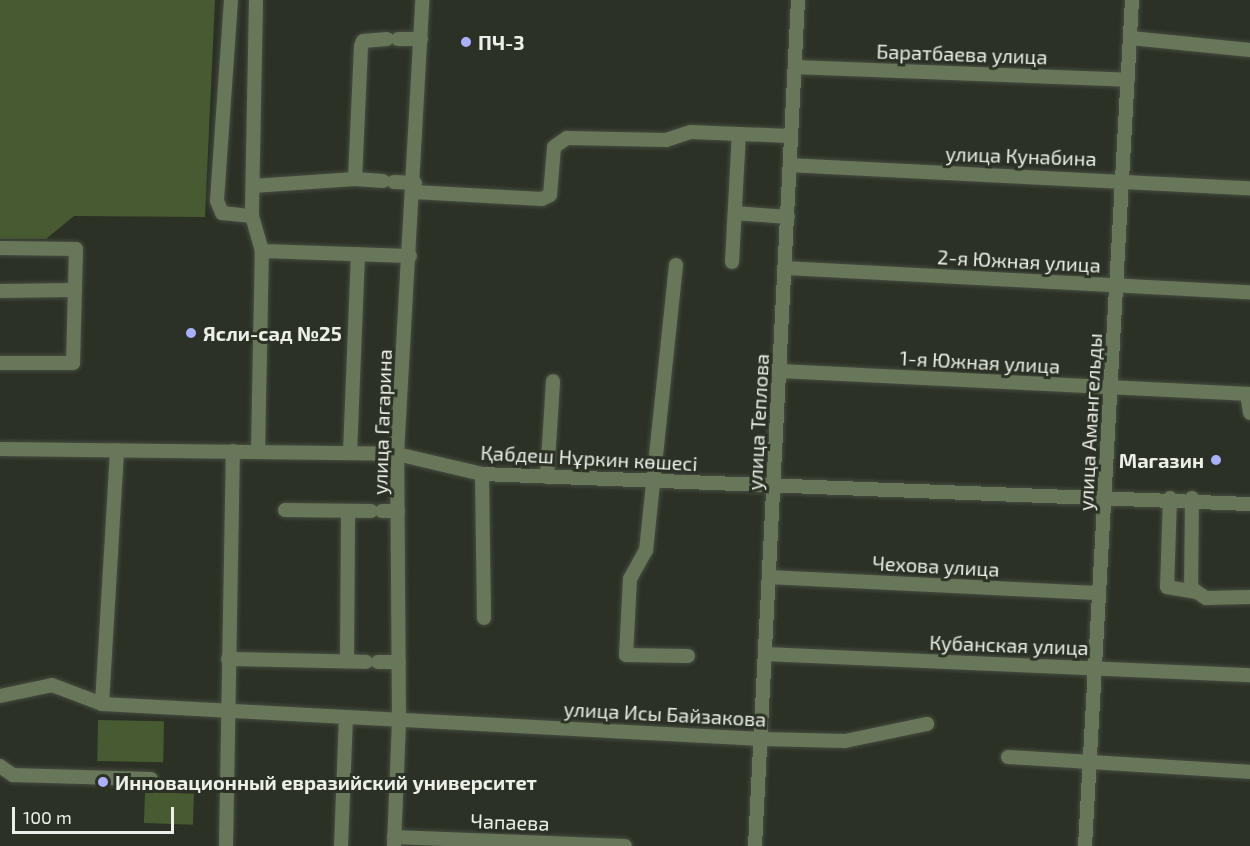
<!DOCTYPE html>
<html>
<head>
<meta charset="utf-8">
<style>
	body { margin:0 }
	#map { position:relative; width:1250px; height:846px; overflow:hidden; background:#2b3125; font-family:"Exo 2",sans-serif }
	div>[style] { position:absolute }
	.green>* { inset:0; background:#475a31; transform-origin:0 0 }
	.roads { filter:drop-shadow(0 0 2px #464c40) drop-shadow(0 0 2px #464c40) }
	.minor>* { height:14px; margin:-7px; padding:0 7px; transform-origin:7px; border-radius:7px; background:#687759 }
	.dots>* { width:16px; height:16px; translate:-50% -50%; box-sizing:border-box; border:3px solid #2b3125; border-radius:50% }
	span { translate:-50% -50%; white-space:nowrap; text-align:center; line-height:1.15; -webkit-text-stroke:6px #2b3125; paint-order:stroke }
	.poi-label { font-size:20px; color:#ebefe7; font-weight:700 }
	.left { translate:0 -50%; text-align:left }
	.right { translate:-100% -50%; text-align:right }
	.street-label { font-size:20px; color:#ebefe7 }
	.scale { position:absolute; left:12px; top:807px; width:162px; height:27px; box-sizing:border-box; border:3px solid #ebefe7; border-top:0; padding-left:8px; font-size:18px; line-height:21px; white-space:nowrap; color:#ebefe7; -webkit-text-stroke:4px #2b3125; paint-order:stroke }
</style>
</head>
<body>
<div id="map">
	<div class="green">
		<i style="clip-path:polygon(0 0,215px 0,205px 217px,74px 216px,46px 239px,0 239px)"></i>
		<i style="left:98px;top:720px;width:66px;height:41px;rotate:1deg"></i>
		<i style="left:145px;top:792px;width:49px;height:31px;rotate:2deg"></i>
	</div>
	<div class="roads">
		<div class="minor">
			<i style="left:231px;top:0;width:201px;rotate:94deg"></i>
			<i style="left:217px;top:201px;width:13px;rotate:67deg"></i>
			<i style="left:222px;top:213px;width:30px;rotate:6deg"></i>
			<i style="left:256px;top:0;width:216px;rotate:91.1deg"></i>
			<i style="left:252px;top:216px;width:36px;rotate:74deg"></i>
			<i style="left:1130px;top:38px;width:121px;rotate:5.7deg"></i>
			<i style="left:398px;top:39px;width:23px"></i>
			<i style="left:795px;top:67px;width:333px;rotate:2.2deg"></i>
			<i style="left:790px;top:165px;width:461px;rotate:2.9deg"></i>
			<i style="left:355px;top:179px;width:28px;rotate:4deg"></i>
			<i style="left:394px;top:182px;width:21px;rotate:3deg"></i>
			<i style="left:253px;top:186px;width:102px;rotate:-3.9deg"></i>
			<i style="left:355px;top:179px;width:133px;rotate:-87.4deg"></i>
			<i style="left:361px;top:46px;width:5px;rotate:-68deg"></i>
			<i style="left:363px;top:41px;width:24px;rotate:-5deg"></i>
			<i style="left:414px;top:192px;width:128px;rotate:3.1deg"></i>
			<i style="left:542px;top:199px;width:9px;rotate:-27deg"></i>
			<i style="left:550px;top:195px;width:48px;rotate:-85.2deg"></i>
			<i style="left:554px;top:147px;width:16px;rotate:-35deg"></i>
			<i style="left:567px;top:138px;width:99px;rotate:1.2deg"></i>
			<i style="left:666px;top:140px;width:26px;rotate:-18deg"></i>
			<i style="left:691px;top:132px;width:100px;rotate:2.3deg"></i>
			<i style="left:735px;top:213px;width:53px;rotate:4.3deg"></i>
			<i style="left:0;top:248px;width:76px;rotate:0.8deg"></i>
			<i style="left:76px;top:249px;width:114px;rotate:91.5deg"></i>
			<i style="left:73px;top:363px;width:73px;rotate:180deg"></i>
			<i style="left:732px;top:262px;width:128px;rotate:-86.9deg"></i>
			<i style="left:676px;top:265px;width:287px;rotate:96deg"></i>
			<i style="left:646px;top:550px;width:33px;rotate:119deg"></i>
			<i style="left:630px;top:579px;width:76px;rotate:93deg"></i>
			<i style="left:626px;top:655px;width:62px;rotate:0.9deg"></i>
			<i style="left:785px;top:268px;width:466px;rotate:3deg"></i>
			<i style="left:0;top:291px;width:75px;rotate:-0.8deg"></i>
			<i style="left:780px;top:371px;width:471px;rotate:2.8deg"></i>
			<i style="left:1247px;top:394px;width:19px;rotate:81deg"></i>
			<i style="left:0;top:449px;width:397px;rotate:0.7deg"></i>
			<i style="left:397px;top:454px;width:87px;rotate:13.2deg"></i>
			<i style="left:482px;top:474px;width:769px;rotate:2.24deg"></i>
			<i style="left:258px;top:452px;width:201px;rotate:-88.9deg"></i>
			<i style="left:262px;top:251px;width:148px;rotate:1.9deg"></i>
			<i style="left:350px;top:453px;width:199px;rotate:-87.7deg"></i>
			<i style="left:482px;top:474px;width:144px;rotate:89.2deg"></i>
			<i style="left:547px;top:477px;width:96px;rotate:-86.4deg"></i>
			<i style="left:1170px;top:498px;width:89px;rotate:91.9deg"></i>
			<i style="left:1167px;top:587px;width:27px;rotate:10deg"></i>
			<i style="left:1192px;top:498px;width:90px;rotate:90.6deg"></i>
			<i style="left:1191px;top:588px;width:18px;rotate:34deg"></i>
			<i style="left:1206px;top:598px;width:44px;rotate:-1.3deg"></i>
			<i style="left:285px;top:510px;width:86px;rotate:0.7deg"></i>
			<i style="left:382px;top:511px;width:16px"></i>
			<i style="left:770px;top:577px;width:329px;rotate:2.8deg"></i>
			<i style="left:766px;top:654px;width:484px;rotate:2.5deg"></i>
			<i style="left:228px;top:659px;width:138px;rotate:1.2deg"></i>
			<i style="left:347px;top:661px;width:150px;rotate:-89.6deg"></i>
			<i style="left:378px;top:662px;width:21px"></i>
			<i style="left:0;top:696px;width:53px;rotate:-11.9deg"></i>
			<i style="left:52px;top:685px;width:53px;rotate:20.8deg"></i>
			<i style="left:102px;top:704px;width:661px;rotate:3.04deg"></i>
			<i style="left:762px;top:739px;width:83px;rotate:1.4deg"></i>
			<i style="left:845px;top:741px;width:84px;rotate:-11.7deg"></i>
			<i style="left:102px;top:704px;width:254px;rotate:-86.6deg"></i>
			<i style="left:1008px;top:757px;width:242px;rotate:3.5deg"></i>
			<i style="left:0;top:766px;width:16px;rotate:35deg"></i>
			<i style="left:13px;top:775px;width:138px;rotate:1.7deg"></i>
			<i style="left:394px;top:837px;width:231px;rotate:2.2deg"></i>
			<i style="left:226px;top:846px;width:395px;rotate:-89deg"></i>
			<i style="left:341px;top:846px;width:129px;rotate:-87.8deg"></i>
			<i style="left:394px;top:846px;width:126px;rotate:-87.7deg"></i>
			<i style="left:399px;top:720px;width:266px;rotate:-90.4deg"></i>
			<i style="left:397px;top:454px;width:455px;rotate:-86.8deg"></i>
			<i style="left:755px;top:846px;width:847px;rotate:-87.09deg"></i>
			<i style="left:1085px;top:846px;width:847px;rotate:-86.82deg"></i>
		</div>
	</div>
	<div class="dots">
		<i style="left:466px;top:42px;background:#a9b0fc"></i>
		<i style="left:191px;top:333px;background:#a9b0fc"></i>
		<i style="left:1216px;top:460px;background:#a9b0fc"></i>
		<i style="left:103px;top:782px;background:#a9b0fc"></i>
	</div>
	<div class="poi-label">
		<span class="left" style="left:478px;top:42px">ПЧ-3</span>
		<span class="left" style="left:203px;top:333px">Ясли-сад №25</span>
		<span class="right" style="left:1204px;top:460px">Магазин</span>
		<span class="left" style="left:115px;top:782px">Инновационный евразийский университет</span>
	</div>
	<div class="street-label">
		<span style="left:962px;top:54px;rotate:2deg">Баратбаева улица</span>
		<span style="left:1021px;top:156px;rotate:2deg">улица Кунабина</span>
		<span style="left:1019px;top:261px;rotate:3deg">2-я Южная улица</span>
		<span style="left:980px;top:362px;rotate:3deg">1-я Южная улица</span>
		<span style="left:382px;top:422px;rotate:-88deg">улица Гагарина</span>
		<span style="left:758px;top:422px;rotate:-87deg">улица Теплова</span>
		<span style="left:1090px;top:422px;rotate:-87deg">улица Амангельды</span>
		<span style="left:589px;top:458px;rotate:3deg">Қабдеш Нұркин көшесі</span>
		<span style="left:936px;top:566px;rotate:3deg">Чехова улица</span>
		<span style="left:1009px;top:645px;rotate:2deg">Кубанская улица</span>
		<span style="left:665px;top:714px;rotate:3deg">улица Исы Байзакова</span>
		<span style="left:510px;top:822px;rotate:2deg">Чапаева</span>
	</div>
	<div class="scale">100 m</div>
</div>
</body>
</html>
